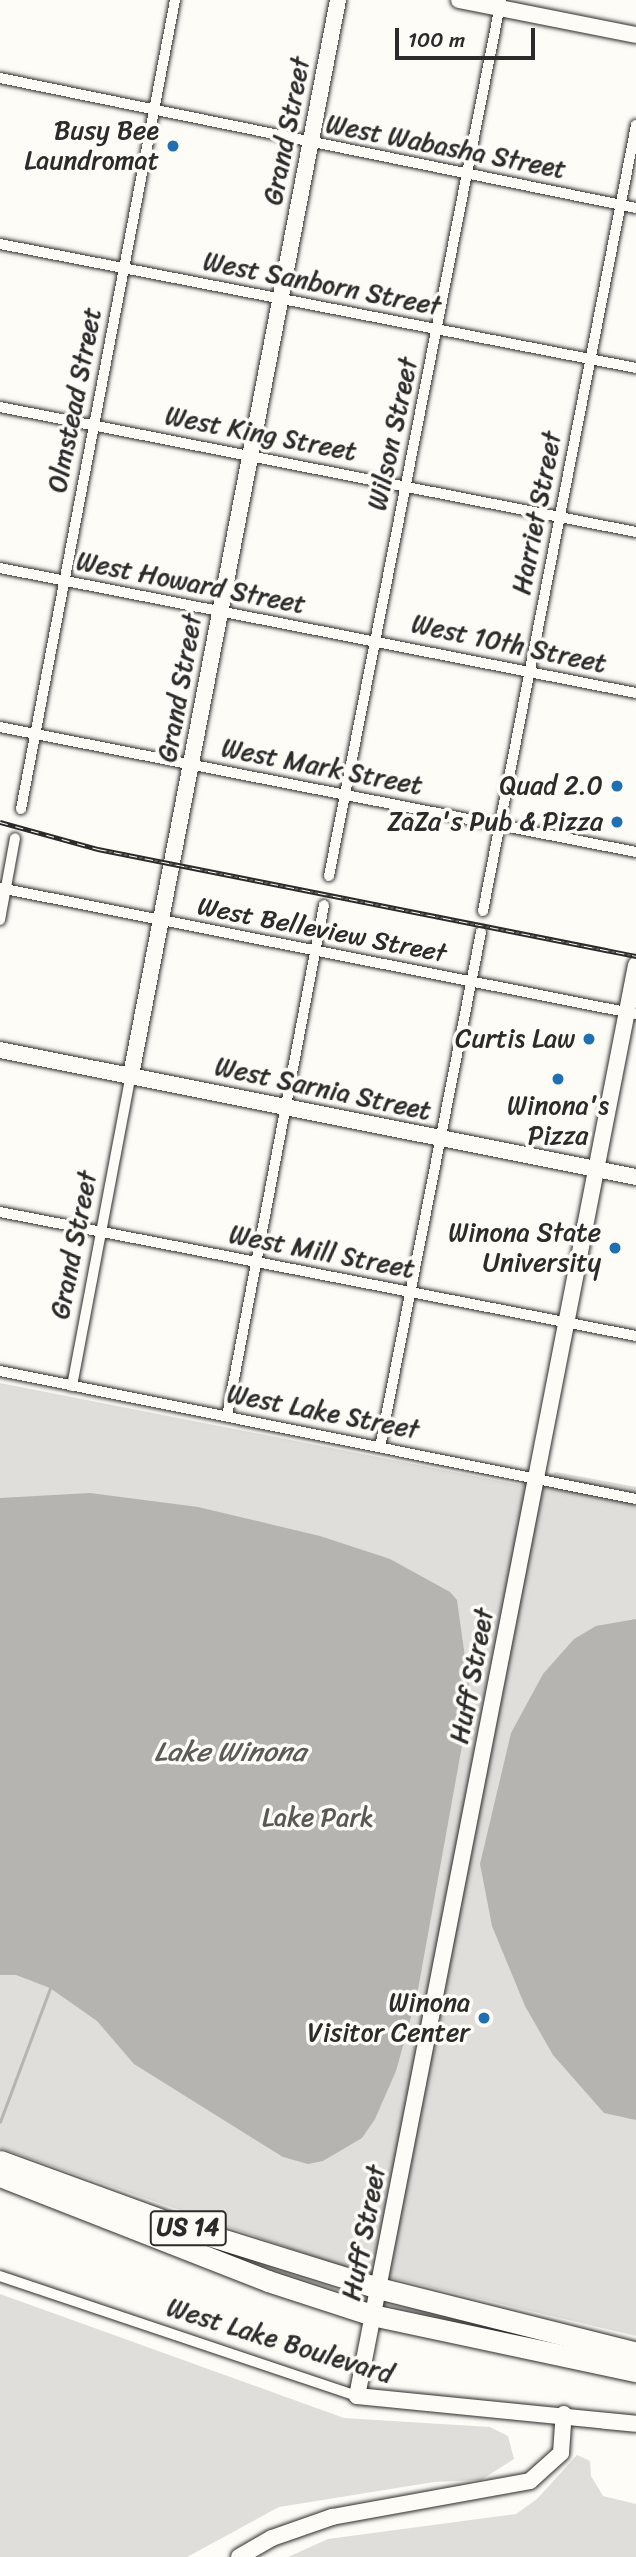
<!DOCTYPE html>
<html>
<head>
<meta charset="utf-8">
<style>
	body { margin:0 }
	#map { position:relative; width:636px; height:2557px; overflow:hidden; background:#fdfcf7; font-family:Sriracha,sans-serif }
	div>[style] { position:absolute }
	.green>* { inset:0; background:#dfdeda }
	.water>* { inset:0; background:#b5b4b1 }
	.stream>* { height:2.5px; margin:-1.25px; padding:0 1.25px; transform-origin:1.25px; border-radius:1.25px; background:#b5b4b1 }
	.roads { filter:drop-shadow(0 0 2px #2b2b2b) drop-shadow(0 0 2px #2b2b2b) }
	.street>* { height:10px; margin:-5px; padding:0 5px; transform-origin:5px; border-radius:5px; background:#fdfcf7 }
	.secondary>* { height:16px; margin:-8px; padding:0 8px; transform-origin:8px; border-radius:8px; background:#fdfcf7 }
	.highway>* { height:21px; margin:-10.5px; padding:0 10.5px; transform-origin:10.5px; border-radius:10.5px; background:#fdfcf7 }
	.rail>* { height:5px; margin-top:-2.5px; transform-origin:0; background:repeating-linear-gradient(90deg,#fdfcf7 0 8px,#2b2b2b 0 16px); box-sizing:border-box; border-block:2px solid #2b2b2b }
	.dots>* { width:19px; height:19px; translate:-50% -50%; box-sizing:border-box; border:4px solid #fdfcf7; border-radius:50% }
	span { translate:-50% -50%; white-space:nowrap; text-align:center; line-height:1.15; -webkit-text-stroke:7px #fdfcf7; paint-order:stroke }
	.shield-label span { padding:2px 5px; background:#fdfcf7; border:2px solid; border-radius:5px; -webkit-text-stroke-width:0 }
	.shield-label { font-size:24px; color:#2b2b2b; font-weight:700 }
	.poi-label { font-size:26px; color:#2b2b2b }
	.right { translate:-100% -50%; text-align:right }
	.street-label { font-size:26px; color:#2b2b2b }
	.park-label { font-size:26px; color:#585857 }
	.water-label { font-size:28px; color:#5b5b5a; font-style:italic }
	.scale { position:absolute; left:395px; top:28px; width:140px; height:32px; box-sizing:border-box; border:4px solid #2b2b2b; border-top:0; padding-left:9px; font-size:21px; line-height:24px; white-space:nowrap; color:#2b2b2b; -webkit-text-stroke:5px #fdfcf7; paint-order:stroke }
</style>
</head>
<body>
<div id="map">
	<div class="green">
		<i style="clip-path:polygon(0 1383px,520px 1485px,556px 1472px,636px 1487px,636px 2336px,341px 2266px,0 2148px)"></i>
		<i style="clip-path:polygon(0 2294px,344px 2418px,490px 2427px,508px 2436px,514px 2459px,481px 2480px,434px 2482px,279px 2507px,187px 2557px,0 2557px)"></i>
		<i style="clip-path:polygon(577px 2455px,590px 2461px,591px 2476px,603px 2496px,636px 2504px,636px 2557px,288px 2557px,328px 2539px,516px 2514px,537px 2499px)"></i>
	</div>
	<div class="water">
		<i style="clip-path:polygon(90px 1493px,198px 1507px,320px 1536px,390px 1559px,450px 1592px,457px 1600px,469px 1686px,467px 1718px,417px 1995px,396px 2071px,375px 2119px,362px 2138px,323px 2161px,308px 2164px,283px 2157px,134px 2064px,97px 2021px,50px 1988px,16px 1975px,0 1975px,0 1498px)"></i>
		<i style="clip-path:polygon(636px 1619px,636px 2120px,604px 2113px,553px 2055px,525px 2006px,492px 1926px,480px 1864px,511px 1733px,543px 1674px,574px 1639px,596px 1626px)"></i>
	</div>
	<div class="stream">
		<i style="left:0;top:2122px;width:143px;rotate:-69.5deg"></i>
	</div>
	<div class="roads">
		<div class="street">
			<i style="left:0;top:78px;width:649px;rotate:11.55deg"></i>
			<i style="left:0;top:244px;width:648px;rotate:11.03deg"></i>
			<i style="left:0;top:407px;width:648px;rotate:11.12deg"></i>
			<i style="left:0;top:568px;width:648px;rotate:11.12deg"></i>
			<i style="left:0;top:727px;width:648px;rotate:11.12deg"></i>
			<i style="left:21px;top:809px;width:824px;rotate:-79.22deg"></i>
			<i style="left:329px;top:876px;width:893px;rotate:-78.89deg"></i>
			<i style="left:0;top:888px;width:648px;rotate:11.21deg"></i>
			<i style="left:483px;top:911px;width:801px;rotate:-78.98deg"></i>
			<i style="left:0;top:920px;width:83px;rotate:-79.6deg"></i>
			<i style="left:0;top:1212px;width:648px;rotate:11.03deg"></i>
			<i style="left:0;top:1371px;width:649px;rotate:11.38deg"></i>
			<i style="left:72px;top:1386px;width:317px;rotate:-79.3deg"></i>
			<i style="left:227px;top:1416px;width:520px;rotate:-79.25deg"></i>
			<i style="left:380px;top:1447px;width:525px;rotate:-78.9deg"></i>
			<i style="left:0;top:2276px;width:377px;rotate:18.6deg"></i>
		</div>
		<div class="secondary">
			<i style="left:459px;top:0;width:180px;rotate:11.2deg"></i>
			<i style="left:636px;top:965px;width:1458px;rotate:101.03deg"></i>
			<i style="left:357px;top:2396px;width:280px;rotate:5.7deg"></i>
			<i style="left:0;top:1050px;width:649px;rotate:11.29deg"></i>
			<i style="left:131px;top:1075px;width:1095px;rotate:-79.1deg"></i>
			<i style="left:239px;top:2557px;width:38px;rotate:-30deg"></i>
			<i style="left:272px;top:2538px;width:64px;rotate:-19.3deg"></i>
			<i style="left:332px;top:2517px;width:201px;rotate:-10.3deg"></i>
			<i style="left:530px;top:2481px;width:42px;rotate:-42.1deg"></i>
			<i style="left:561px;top:2453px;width:39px;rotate:-86deg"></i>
		</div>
		<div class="highway">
			<i style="left:0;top:2161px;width:184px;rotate:20deg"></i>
			<i style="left:173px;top:2224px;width:215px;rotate:17.3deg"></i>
			<i style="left:378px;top:2288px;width:266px;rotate:14.1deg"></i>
			<i style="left:0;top:2176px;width:288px;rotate:21.4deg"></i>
			<i style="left:268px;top:2281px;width:109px;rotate:18.1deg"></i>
			<i style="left:372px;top:2315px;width:270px;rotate:12deg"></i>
		</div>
	</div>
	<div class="rail">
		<i style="left:0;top:822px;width:102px;rotate:15.4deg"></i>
		<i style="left:98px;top:849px;width:549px;rotate:11.25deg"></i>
	</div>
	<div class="dots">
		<i style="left:173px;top:146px;background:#1f6fb2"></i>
		<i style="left:617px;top:786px;background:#1f6fb2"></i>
		<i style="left:617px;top:822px;background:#1f6fb2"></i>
		<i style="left:589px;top:1039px;background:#1f6fb2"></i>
		<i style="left:558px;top:1079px;background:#1f6fb2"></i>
		<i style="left:615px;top:1248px;background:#1f6fb2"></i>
		<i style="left:484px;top:2018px;background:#1f6fb2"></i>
	</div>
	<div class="shield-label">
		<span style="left:188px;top:2228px">US 14</span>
	</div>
	<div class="poi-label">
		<span class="right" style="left:159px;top:146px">Busy Bee<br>Laundromat</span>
		<span class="right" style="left:603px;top:786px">Quad 2.0</span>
		<span class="right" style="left:603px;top:822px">ZaZa's Pub &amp; Pizza</span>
		<span class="right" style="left:575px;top:1039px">Curtis Law</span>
		<span style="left:558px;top:1121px">Winona's<br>Pizza</span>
		<span class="right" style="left:601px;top:1248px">Winona State<br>University</span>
		<span class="right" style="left:470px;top:2018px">Winona<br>Visitor Center</span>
	</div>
	<div class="street-label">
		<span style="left:287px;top:131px;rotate:-79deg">Grand Street</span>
		<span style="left:446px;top:147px;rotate:11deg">West Wabasha Street</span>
		<span style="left:322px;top:284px;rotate:11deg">West Sanborn Street</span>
		<span style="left:75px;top:400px;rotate:-79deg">Olmstead Street</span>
		<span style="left:261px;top:434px;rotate:11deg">West King Street</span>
		<span style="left:393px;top:434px;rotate:-78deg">Wilson Street</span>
		<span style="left:537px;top:513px;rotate:-79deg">Harriet Street</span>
		<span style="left:191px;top:583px;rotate:11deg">West Howard Street</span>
		<span style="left:509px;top:644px;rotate:12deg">West 10th Street</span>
		<span style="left:180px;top:688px;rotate:-80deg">Grand Street</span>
		<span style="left:322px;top:767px;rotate:11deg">West Mark Street</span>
		<span style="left:322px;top:930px;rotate:11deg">West Belleview Street</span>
		<span style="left:323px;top:1089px;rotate:12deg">West Sarnia Street</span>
		<span style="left:74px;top:1245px;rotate:-79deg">Grand Street</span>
		<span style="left:322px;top:1252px;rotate:11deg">West Mill Street</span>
		<span style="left:323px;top:1412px;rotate:11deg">West Lake Street</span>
		<span style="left:472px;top:1676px;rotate:-79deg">Huff Street</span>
		<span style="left:364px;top:2233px;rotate:-79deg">Huff Street</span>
		<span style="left:280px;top:2341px;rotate:17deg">West Lake Boulevard</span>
	</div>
	<div class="park-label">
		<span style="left:318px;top:1818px">Lake Park</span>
	</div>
	<div class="water-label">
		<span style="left:230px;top:1752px">Lake Winona</span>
	</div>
	<div class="scale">100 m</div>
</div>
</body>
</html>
